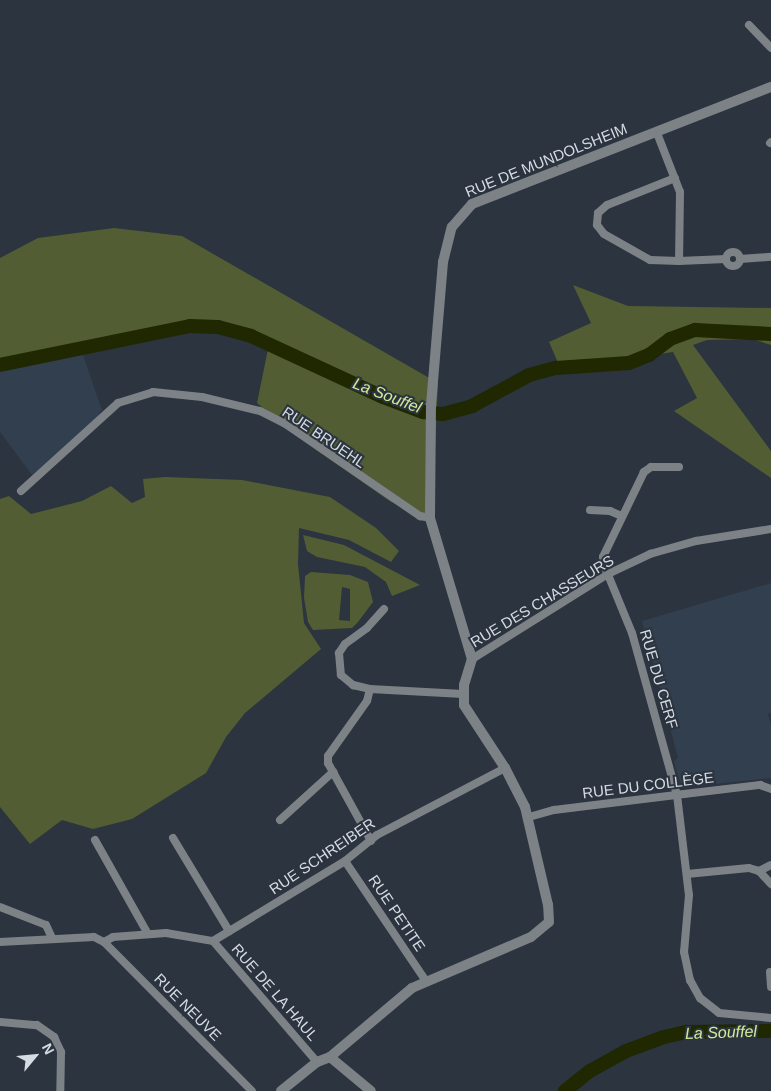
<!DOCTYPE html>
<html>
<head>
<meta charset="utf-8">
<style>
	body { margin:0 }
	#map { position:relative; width:771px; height:1091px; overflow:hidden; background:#2b343f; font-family:Arial,sans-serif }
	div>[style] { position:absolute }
	.built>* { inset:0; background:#313f4e }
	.green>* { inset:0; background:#525d33 }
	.river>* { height:14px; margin:-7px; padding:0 7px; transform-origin:7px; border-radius:7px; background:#1f2800 }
	.minor>* { height:8px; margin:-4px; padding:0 4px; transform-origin:4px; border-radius:4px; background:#7d8287 }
	.minor>.ring { margin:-4px; padding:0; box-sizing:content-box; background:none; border:8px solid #7d8287; border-radius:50% }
	.tertiary>* { height:10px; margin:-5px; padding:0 5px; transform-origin:5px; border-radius:5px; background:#7d8287 }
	span { translate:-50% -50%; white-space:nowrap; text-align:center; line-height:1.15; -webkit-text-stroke:4px #2b343f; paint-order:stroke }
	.street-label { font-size:15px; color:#d5dbe2 }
	.water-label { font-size:16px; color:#d3ea98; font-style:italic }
	.north { position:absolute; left:10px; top:1031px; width:50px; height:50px; -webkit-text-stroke:4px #2b343f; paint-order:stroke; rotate:62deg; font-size:14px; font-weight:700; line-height:20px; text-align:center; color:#d5dbe2 }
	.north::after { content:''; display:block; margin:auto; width:18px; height:22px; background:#d5dbe2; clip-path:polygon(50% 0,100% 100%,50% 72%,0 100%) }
</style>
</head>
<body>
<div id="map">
	<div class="built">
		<i style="clip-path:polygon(82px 352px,102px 410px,78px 442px,32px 475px,0 432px,0 372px)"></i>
		<i style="clip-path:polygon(771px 583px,771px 713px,768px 714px,771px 725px,771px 778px,687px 787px,680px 782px,674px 761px,678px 758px,642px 621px)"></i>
	</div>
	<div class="green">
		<i style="clip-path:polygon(114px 228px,182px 236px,438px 383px,432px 517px,391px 502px,315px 449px,257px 403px,268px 349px,196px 324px,0 372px,0 258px,38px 238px)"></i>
		<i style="clip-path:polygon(573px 285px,628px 306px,771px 308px,771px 345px,752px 339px,707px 340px,693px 345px,771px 451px,771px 478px,674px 411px,697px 398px,673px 352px,602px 363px,559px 365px,549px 342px,591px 323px)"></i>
		<i style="clip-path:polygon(165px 477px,242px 480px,330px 497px,376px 528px,399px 551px,391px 562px,349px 540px,299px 528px,298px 564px,304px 623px,321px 649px,245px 713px,226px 737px,206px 773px,132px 819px,93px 829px,62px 820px,30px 844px,0 807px,0 499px,9px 496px,31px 514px,82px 501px,111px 486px,132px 503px,145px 497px,143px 479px)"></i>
		<i style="clip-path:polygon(303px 535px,344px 545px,420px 585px,392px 596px,386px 582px,365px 567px,317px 557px,307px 551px)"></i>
		<i style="clip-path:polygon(evenodd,311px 572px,350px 575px,368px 582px,373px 602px,358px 622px,352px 628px,313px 630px,308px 622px,304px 598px,305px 576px,311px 572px,342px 587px,350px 589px,350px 621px,339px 620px,342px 587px)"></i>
	</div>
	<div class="river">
		<i style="left:0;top:365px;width:194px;rotate:-11.6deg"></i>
		<i style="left:190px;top:326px;width:28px;rotate:2deg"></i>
		<i style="left:218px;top:327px;width:34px;rotate:15deg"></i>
		<i style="left:251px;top:336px;width:145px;rotate:24.8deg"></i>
		<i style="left:383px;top:397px;width:43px;rotate:20.6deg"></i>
		<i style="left:423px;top:412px;width:20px;rotate:6deg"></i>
		<i style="left:443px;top:414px;width:30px;rotate:-15deg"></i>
		<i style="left:472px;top:406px;width:65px;rotate:-28.5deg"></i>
		<i style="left:529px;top:375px;width:28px;rotate:-15deg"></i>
		<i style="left:556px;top:368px;width:73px;rotate:-3.9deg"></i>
		<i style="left:629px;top:363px;width:22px;rotate:-22deg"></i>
		<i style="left:649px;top:355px;width:26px;rotate:-37deg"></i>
		<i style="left:670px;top:339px;width:27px;rotate:-20deg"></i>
		<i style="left:695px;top:330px;width:76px;rotate:3deg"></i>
		<i style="left:565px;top:1091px;width:32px;rotate:-39deg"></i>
		<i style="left:590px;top:1071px;width:41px;rotate:-29.1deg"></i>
		<i style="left:626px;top:1051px;width:40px;rotate:-20.2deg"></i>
		<i style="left:664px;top:1037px;width:23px;rotate:-13deg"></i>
		<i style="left:686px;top:1032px;width:85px;rotate:-0.7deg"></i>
	</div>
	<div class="minor">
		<i style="left:749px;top:25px;width:32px;rotate:46deg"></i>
		<i style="left:657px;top:133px;width:63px;rotate:68.7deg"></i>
		<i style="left:680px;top:192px;width:69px;rotate:90.8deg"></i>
		<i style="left:679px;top:261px;width:47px;rotate:-2.4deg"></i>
		<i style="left:770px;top:143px;width:1px;rotate:-45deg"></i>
		<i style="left:675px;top:178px;width:73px;rotate:158.3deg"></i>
		<i style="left:607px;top:205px;width:12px;rotate:138deg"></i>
		<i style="left:598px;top:213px;width:12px;rotate:95deg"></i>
		<i style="left:597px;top:225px;width:11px;rotate:52deg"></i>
		<i style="left:604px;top:234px;width:53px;rotate:29.5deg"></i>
		<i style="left:650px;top:260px;width:29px;rotate:2deg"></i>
		<i class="ring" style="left:726px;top:252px;width:6px;height:6px"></i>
		<i style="left:740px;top:259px;width:31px;rotate:-4deg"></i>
		<i style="left:679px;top:467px;width:28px;rotate:180deg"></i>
		<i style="left:651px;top:467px;width:9px;rotate:144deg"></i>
		<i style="left:644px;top:472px;width:94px;rotate:115.8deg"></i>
		<i style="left:603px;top:557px;width:8px;rotate:83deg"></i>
		<i style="left:604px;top:565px;width:74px;rotate:67.6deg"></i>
		<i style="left:632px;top:633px;width:168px;rotate:74.5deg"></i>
		<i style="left:677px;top:795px;width:101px;rotate:83.2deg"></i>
		<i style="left:689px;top:895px;width:57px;rotate:95deg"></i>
		<i style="left:684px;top:952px;width:29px;rotate:78deg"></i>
		<i style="left:690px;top:980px;width:21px;rotate:61deg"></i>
		<i style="left:700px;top:998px;width:24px;rotate:38deg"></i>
		<i style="left:719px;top:1013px;width:52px;rotate:5.5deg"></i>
		<i style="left:21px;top:491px;width:131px;rotate:-42.2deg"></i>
		<i style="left:118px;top:403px;width:37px;rotate:-17deg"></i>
		<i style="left:153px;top:392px;width:49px;rotate:5.8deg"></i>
		<i style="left:202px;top:397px;width:60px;rotate:13.6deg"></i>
		<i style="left:260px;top:411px;width:27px;rotate:27deg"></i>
		<i style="left:284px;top:423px;width:165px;rotate:34.4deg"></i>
		<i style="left:420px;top:516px;width:10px;rotate:11deg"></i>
		<i style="left:590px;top:510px;width:20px;rotate:3deg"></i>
		<i style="left:610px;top:511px;width:13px;rotate:23deg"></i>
		<i style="left:384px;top:609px;width:25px;rotate:132deg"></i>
		<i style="left:367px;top:628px;width:27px;rotate:144deg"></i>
		<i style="left:345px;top:644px;width:11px;rotate:124deg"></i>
		<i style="left:339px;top:653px;width:22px;rotate:85deg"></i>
		<i style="left:341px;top:675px;width:16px;rotate:40deg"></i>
		<i style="left:353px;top:685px;width:17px;rotate:13deg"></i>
		<i style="left:370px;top:689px;width:93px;rotate:3.1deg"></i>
		<i style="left:472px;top:659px;width:160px;rotate:-32deg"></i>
		<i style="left:608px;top:574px;width:47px;rotate:-25.5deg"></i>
		<i style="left:650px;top:554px;width:48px;rotate:-15.8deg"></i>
		<i style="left:696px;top:541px;width:76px;rotate:-9.1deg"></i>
		<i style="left:370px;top:689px;width:12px;rotate:104deg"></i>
		<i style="left:367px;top:701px;width:67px;rotate:125.3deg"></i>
		<i style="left:328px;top:756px;width:7px;rotate:90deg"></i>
		<i style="left:328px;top:763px;width:89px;rotate:61.1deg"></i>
		<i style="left:529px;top:817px;width:26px;rotate:-16deg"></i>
		<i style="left:554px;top:810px;width:131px;rotate:-7deg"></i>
		<i style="left:684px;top:794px;width:77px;rotate:-6.8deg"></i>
		<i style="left:760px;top:785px;width:12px;rotate:20deg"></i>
		<i style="left:280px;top:820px;width:72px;rotate:-42.2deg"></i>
		<i style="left:173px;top:838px;width:109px;rotate:58.9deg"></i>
		<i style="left:95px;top:840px;width:108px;rotate:60.6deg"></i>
		<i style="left:345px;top:861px;width:145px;rotate:56deg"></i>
		<i style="left:759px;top:871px;width:13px;rotate:-27deg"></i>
		<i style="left:687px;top:874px;width:62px;rotate:-5.5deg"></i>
		<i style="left:749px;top:868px;width:10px;rotate:17deg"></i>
		<i style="left:759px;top:871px;width:18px;rotate:47deg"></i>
		<i style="left:0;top:907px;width:49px;rotate:21.4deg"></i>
		<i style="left:46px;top:925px;width:14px;rotate:65deg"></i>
		<i style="left:213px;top:941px;width:160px;rotate:49.3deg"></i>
		<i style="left:0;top:942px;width:94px;rotate:-3deg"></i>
		<i style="left:94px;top:937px;width:11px;rotate:27deg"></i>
		<i style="left:104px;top:942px;width:210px;rotate:45.2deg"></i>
		<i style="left:104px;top:942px;width:10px;rotate:-29deg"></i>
		<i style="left:113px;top:937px;width:53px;rotate:-4.3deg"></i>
		<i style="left:166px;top:933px;width:48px;rotate:9.7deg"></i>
		<i style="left:213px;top:941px;width:154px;rotate:-31.2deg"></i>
		<i style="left:345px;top:861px;width:41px;rotate:-39.1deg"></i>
		<i style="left:377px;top:835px;width:144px;rotate:-27.6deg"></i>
		<i style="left:770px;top:972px;width:15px;rotate:86deg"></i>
		<i style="left:0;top:1022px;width:37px;rotate:5deg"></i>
		<i style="left:37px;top:1025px;width:21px;rotate:35deg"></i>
		<i style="left:54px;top:1037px;width:17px;rotate:65deg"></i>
		<i style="left:61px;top:1052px;width:39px;rotate:91deg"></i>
	</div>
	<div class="tertiary">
		<i style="left:330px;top:1057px;width:107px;rotate:-40.1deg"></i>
		<i style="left:412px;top:988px;width:129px;rotate:-23.2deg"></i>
		<i style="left:531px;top:937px;width:23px;rotate:-40deg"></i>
		<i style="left:549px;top:922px;width:17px;rotate:-93deg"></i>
		<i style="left:548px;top:905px;width:101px;rotate:-103.2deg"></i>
		<i style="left:525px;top:807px;width:44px;rotate:-117.1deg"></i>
		<i style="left:505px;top:768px;width:75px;rotate:-123.1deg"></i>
		<i style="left:464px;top:705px;width:20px;rotate:-90deg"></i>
		<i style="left:464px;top:685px;width:27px;rotate:-73deg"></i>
		<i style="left:472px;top:659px;width:147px;rotate:-106.6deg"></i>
		<i style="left:430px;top:518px;width:113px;rotate:-89.5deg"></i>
		<i style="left:431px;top:405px;width:144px;rotate:-85.2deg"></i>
		<i style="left:443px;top:262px;width:36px;rotate:-76deg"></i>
		<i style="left:452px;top:227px;width:30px;rotate:-49deg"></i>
		<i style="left:472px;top:204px;width:321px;rotate:-21.4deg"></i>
		<i style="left:330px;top:1057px;width:53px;rotate:39.7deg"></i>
		<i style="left:281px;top:1091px;width:46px;rotate:-38.9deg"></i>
		<i style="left:317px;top:1062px;width:14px;rotate:-21deg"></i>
	</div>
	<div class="street-label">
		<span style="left:546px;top:160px;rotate:-22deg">RUE DE MUNDOLSHEIM</span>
		<span style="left:324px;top:437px;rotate:34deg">RUE BRUEHL</span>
		<span style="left:542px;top:601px;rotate:-31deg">RUE DES CHASSEURS</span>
		<span style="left:659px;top:679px;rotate:74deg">RUE DU CERF</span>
		<span style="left:648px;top:785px;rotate:-7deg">RUE DU COLLÈGE</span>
		<span style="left:322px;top:856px;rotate:-34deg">RUE SCHREIBER</span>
		<span style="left:397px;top:913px;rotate:56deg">RUE PETITE</span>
		<span style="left:275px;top:992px;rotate:49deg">RUE DE LA HAUL</span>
		<span style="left:188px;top:1007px;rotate:45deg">RUE NEUVE</span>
	</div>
	<div class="water-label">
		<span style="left:387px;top:396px;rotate:21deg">La Souffel</span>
		<span style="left:721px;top:1033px;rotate:-2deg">La Souffel</span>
	</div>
	<div class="north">N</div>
</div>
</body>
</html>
